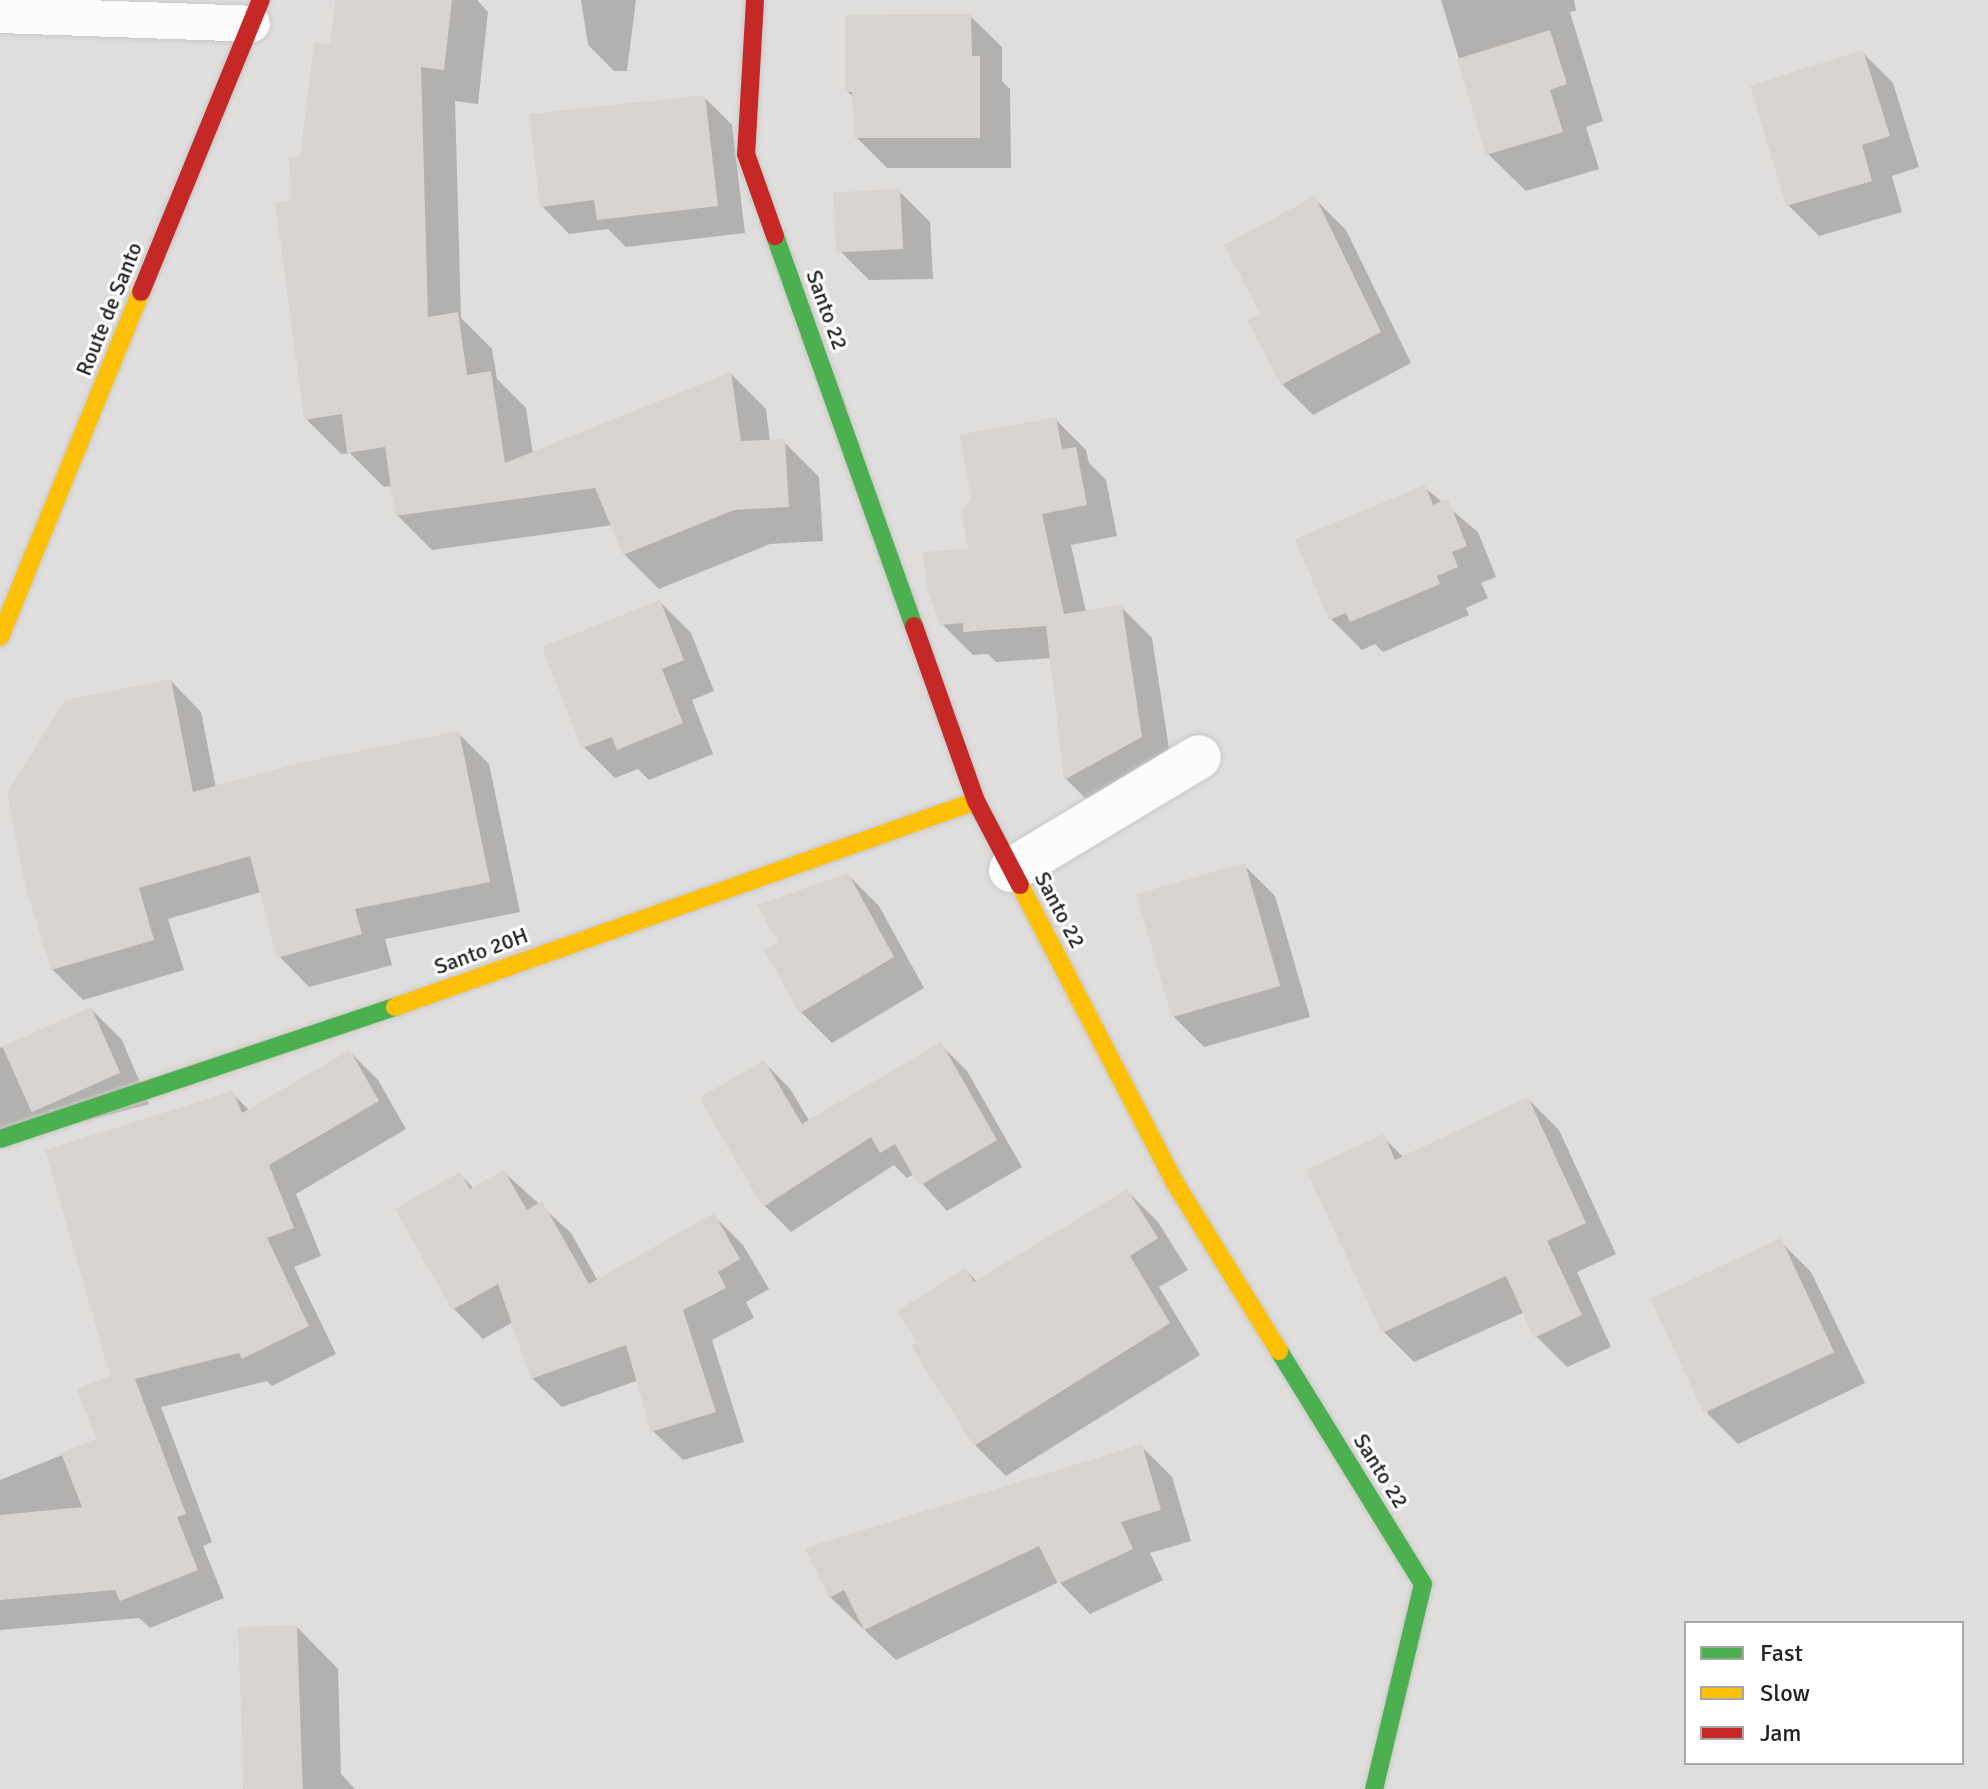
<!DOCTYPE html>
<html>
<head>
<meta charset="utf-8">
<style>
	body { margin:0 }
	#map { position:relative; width:1988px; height:1789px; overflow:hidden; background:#f0eeeb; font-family:Signika,sans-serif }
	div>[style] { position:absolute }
	.residential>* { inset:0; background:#dfdedc }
	.shadow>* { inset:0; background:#0003 }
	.building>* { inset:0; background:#d7d4d2; transform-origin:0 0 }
	.roads { filter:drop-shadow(0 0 2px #c9c8c7) drop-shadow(0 0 2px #c9c8c7) }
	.lane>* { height:36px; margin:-18px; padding:0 18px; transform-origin:18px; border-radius:18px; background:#fdfcfc }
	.street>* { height:44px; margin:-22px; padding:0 22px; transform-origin:22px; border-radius:22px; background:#fdfcfc }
	.fast>* { height:18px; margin:-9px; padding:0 9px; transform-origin:9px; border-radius:9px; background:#4caf50 }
	.slow>* { height:18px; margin:-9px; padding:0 9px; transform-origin:9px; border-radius:9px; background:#ffc107 }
	.jam>* { height:18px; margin:-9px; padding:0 9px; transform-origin:9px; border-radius:9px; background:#c62828 }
	span { translate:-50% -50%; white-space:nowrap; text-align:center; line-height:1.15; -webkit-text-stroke:6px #fff; paint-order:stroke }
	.street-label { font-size:22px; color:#222 }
	.legend { position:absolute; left:1684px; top:1621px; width:280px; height:144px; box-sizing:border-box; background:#fff; border:2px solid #a7a7a7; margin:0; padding:10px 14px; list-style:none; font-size:24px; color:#222 }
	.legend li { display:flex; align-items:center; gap:16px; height:40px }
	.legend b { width:40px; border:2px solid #a7a7a7 }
</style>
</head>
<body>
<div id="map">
	<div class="residential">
		<i style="clip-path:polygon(evenodd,0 0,1988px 0,1988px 1789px,0 1789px,0 0,1686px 1623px,1962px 1623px,1962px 1763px,1686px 1763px,1686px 1623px)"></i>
	</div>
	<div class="shadow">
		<i style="clip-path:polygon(337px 0,477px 0,488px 12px,478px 104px,455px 101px,461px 318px,492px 349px,497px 379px,526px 408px,533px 454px,731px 374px,766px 409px,770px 442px,784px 442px,819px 477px,823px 541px,770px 544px,659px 589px,624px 554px,613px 525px,432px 550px,397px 515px,393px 486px,384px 487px,350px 453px,341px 454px,306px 419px,293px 203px,332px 48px)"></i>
		<i style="clip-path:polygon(581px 0,636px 0,627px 71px,614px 71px,588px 45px)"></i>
		<i style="clip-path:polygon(1441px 0,1574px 0,1576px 11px,1570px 12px,1603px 121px,1586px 127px,1599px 169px,1526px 191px,1488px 154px)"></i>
		<i style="clip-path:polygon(970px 16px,1002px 47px,1002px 81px,1010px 89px,1011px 168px,887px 168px,856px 137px,854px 98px,847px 91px)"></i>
		<i style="clip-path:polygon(1862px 52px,1893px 83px,1919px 167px,1892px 176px,1902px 212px,1819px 236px,1788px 205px)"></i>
		<i style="clip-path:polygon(704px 97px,732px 125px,745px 233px,626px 247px,608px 229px,569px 234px,542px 206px)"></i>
		<i style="clip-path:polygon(899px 191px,930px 222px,933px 279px,869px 280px,838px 249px)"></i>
		<i style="clip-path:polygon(1315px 199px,1346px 230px,1411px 363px,1313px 415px,1282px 384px,1263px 313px)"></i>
		<i style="clip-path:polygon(1055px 419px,1086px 450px,1089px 463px,1106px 480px,1117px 536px,1071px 545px,1086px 612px,1121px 607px,1152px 638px,1172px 768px,1096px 809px,1066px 779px,1052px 658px,996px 662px,988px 654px,973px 655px,942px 624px,970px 551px)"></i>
		<i style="clip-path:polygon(1424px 487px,1478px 532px,1496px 577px,1481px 583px,1488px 598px,1466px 608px,1469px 615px,1383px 652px,1375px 644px,1362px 650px,1331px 619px)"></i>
		<i style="clip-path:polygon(660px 602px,691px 633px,714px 691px,692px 700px,713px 754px,649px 780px,638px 769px,615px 778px,584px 747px)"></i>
		<i style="clip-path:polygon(171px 681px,201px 712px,216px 788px,458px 733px,489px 764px,520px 912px,385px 939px,392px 965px,309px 987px,279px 956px,261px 892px,168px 919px,184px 970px,83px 1000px,52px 969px)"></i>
		<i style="clip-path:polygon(1244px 865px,1275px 896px,1310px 1017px,1204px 1047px,1173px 1016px)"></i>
		<i style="clip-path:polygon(848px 875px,879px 906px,924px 988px,832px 1043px,801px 1012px,781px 942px)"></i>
		<i style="clip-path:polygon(91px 1009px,122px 1040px,149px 1104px,0 1144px,0 1048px)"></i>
		<i style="clip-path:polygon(941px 1045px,967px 1071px,1022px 1167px,947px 1211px,914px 1174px,907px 1178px,894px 1165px,791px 1232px,765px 1206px,701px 1099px,764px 1062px,790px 1089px,810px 1122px)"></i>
		<i style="clip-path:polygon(350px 1052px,378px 1080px,406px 1129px,296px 1194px,321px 1256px,294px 1267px,336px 1354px,272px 1386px,267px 1381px,161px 1407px,212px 1542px,203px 1546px,224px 1598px,150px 1628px,139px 1618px,0 1630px,0 1480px,99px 1440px,113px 1378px,232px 1093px,250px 1111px)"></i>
		<i style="clip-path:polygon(1528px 1099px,1559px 1130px,1616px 1254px,1577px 1272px,1611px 1347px,1567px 1367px,1536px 1336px,1525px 1312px,1414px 1362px,1383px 1331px,1383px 1137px,1404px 1158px)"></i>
		<i style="clip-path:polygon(504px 1172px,571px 1233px,598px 1281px,714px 1216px,743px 1245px,769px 1289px,746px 1302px,754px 1318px,712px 1340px,744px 1442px,683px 1460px,653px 1431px,639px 1380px,562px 1407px,532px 1378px,513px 1322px,483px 1339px,454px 1309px,398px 1210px,460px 1174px,474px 1189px)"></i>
		<i style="clip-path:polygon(1127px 1191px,1158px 1222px,1188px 1270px,1159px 1287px,1200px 1355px,1006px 1476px,975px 1445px,920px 1343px,966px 1270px,977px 1282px)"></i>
		<i style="clip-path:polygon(1780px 1241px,1811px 1272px,1865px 1383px,1738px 1444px,1707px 1413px)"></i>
		<i style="clip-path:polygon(1141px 1446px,1172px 1477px,1191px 1541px,1150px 1553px,1163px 1580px,1090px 1614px,1059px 1582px,896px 1660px,830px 1597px,808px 1549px)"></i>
		<i style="clip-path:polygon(297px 1627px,338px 1669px,341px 1774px,355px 1789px,243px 1789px)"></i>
	</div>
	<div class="building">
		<i style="clip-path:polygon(335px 0,452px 0,444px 70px,421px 67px,428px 317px,458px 312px,467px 375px,491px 371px,505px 463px,731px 372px,741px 441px,785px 439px,789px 507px,734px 510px,623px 555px,595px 488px,395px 516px,385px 447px,347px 453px,342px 414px,304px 420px,275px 202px,291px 201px,289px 157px,300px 157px,314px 42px,330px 45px)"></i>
		<i style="clip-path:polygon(971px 14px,972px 56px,980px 56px,980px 138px,854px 138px,852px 92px,845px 92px,845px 15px)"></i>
		<i style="clip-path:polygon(1550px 30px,1567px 84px,1550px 90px,1563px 132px,1486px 155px,1457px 59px)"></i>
		<i style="clip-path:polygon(1863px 50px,1890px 136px,1862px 145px,1872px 181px,1786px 206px,1750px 86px)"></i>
		<i style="clip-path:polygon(705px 95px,718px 206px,597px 220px,594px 200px,540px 207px,529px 114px)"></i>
		<i style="left:900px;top:189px;width:60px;height:67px;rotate:87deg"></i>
		<i style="clip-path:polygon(1315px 196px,1381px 332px,1281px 385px,1247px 320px,1260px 313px,1224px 245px)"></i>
		<i style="clip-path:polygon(1056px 417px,1062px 449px,1076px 447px,1087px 505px,1042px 514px,1064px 614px,1122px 605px,1142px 737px,1064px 780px,1046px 626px,963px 632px,963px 623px,940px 625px,927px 588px,923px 552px,968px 549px,961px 512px,972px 498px,959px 435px)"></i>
		<i style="clip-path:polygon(1425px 485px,1433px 505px,1448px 499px,1467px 546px,1452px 552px,1458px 567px,1437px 576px,1440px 584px,1350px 622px,1346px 613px,1329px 620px,1295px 539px)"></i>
		<i style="clip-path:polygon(660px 600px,684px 660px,662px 669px,683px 723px,617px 750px,612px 737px,582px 748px,542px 647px)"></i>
		<i style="clip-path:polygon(171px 679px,193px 792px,299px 763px,459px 731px,490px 882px,355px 909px,362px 934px,277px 958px,250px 856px,139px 888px,154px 940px,51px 970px,25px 885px,7px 793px,65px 700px)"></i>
		<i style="left:1245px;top:863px;width:128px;height:113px;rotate:74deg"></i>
		<i style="clip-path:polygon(848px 873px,894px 957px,800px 1013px,764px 950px,778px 942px,757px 905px)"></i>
		<i style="left:91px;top:1007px;width:72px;height:97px;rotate:66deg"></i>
		<i style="clip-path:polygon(941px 1042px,997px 1140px,919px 1186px,895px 1144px,880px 1153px,871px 1137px,763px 1207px,699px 1098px,764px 1060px,802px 1124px)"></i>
		<i style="clip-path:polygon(350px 1050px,379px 1101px,269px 1165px,294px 1228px,267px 1238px,309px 1326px,242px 1359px,239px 1353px,135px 1379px,186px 1514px,177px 1517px,198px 1570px,120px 1601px,115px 1590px,0 1600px,0 1515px,82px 1507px,61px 1453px,96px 1439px,77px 1389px,110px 1376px,45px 1150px,233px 1091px,242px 1113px)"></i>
		<i style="clip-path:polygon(1528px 1097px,1586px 1223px,1547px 1241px,1582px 1315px,1534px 1338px,1506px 1276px,1382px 1333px,1306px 1170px,1384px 1134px,1395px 1160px)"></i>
		<i style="clip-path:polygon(504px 1170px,527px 1210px,542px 1201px,589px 1284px,714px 1213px,740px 1259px,718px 1272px,726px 1288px,683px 1310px,716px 1412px,651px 1432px,626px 1345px,531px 1379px,498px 1284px,452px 1310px,395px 1209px,460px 1172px,470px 1189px)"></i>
		<i style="clip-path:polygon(1127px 1189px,1158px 1238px,1130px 1256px,1170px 1323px,974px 1446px,911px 1346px,917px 1342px,897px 1311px,966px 1268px,974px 1282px)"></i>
		<i style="left:1781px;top:1238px;width:126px;height:144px;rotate:65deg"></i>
		<i style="clip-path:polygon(1142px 1444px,1161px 1510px,1121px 1522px,1133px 1549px,1058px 1584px,1039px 1546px,864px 1630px,844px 1590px,829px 1598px,805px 1548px)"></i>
		<i style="left:297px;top:1625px;width:164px;height:59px;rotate:88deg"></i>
	</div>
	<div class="roads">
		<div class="lane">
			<i style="left:0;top:15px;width:252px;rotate:2deg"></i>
		</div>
		<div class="street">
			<i style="left:1011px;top:870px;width:219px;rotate:-31deg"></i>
		</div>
		<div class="fast">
			<i style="left:775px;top:236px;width:414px;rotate:70.4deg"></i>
			<i style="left:0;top:1139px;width:416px;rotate:-18.5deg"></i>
			<i style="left:1279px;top:1351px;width:274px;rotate:58.3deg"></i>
			<i style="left:1423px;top:1584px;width:211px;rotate:103.4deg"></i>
		</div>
		<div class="slow">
			<i style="left:0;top:637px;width:373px;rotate:-67.8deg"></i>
			<i style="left:1020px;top:885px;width:342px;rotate:62.5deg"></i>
			<i style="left:1178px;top:1188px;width:192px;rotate:58.2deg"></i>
			<i style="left:395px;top:1007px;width:616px;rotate:-19.52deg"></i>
		</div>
		<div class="jam">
			<i style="left:755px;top:0;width:154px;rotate:93.3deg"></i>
			<i style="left:746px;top:154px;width:87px;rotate:70.5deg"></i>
			<i style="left:141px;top:292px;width:316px;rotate:-67.7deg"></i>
			<i style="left:914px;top:626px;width:186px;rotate:70.5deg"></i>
			<i style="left:976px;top:801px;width:95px;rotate:62.4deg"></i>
		</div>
	</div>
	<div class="street-label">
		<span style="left:109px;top:309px;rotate:-68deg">Route de Santo</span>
		<span style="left:827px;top:310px;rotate:70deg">Santo 22</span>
		<span style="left:1060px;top:910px;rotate:62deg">Santo 22</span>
		<span style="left:481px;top:951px;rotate:-20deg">Santo 20H</span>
		<span style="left:1381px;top:1471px;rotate:58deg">Santo 22</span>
	</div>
	<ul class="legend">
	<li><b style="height:10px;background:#4caf50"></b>Fast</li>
	<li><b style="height:10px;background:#ffc107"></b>Slow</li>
	<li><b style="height:10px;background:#c62828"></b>Jam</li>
	</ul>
</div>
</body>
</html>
